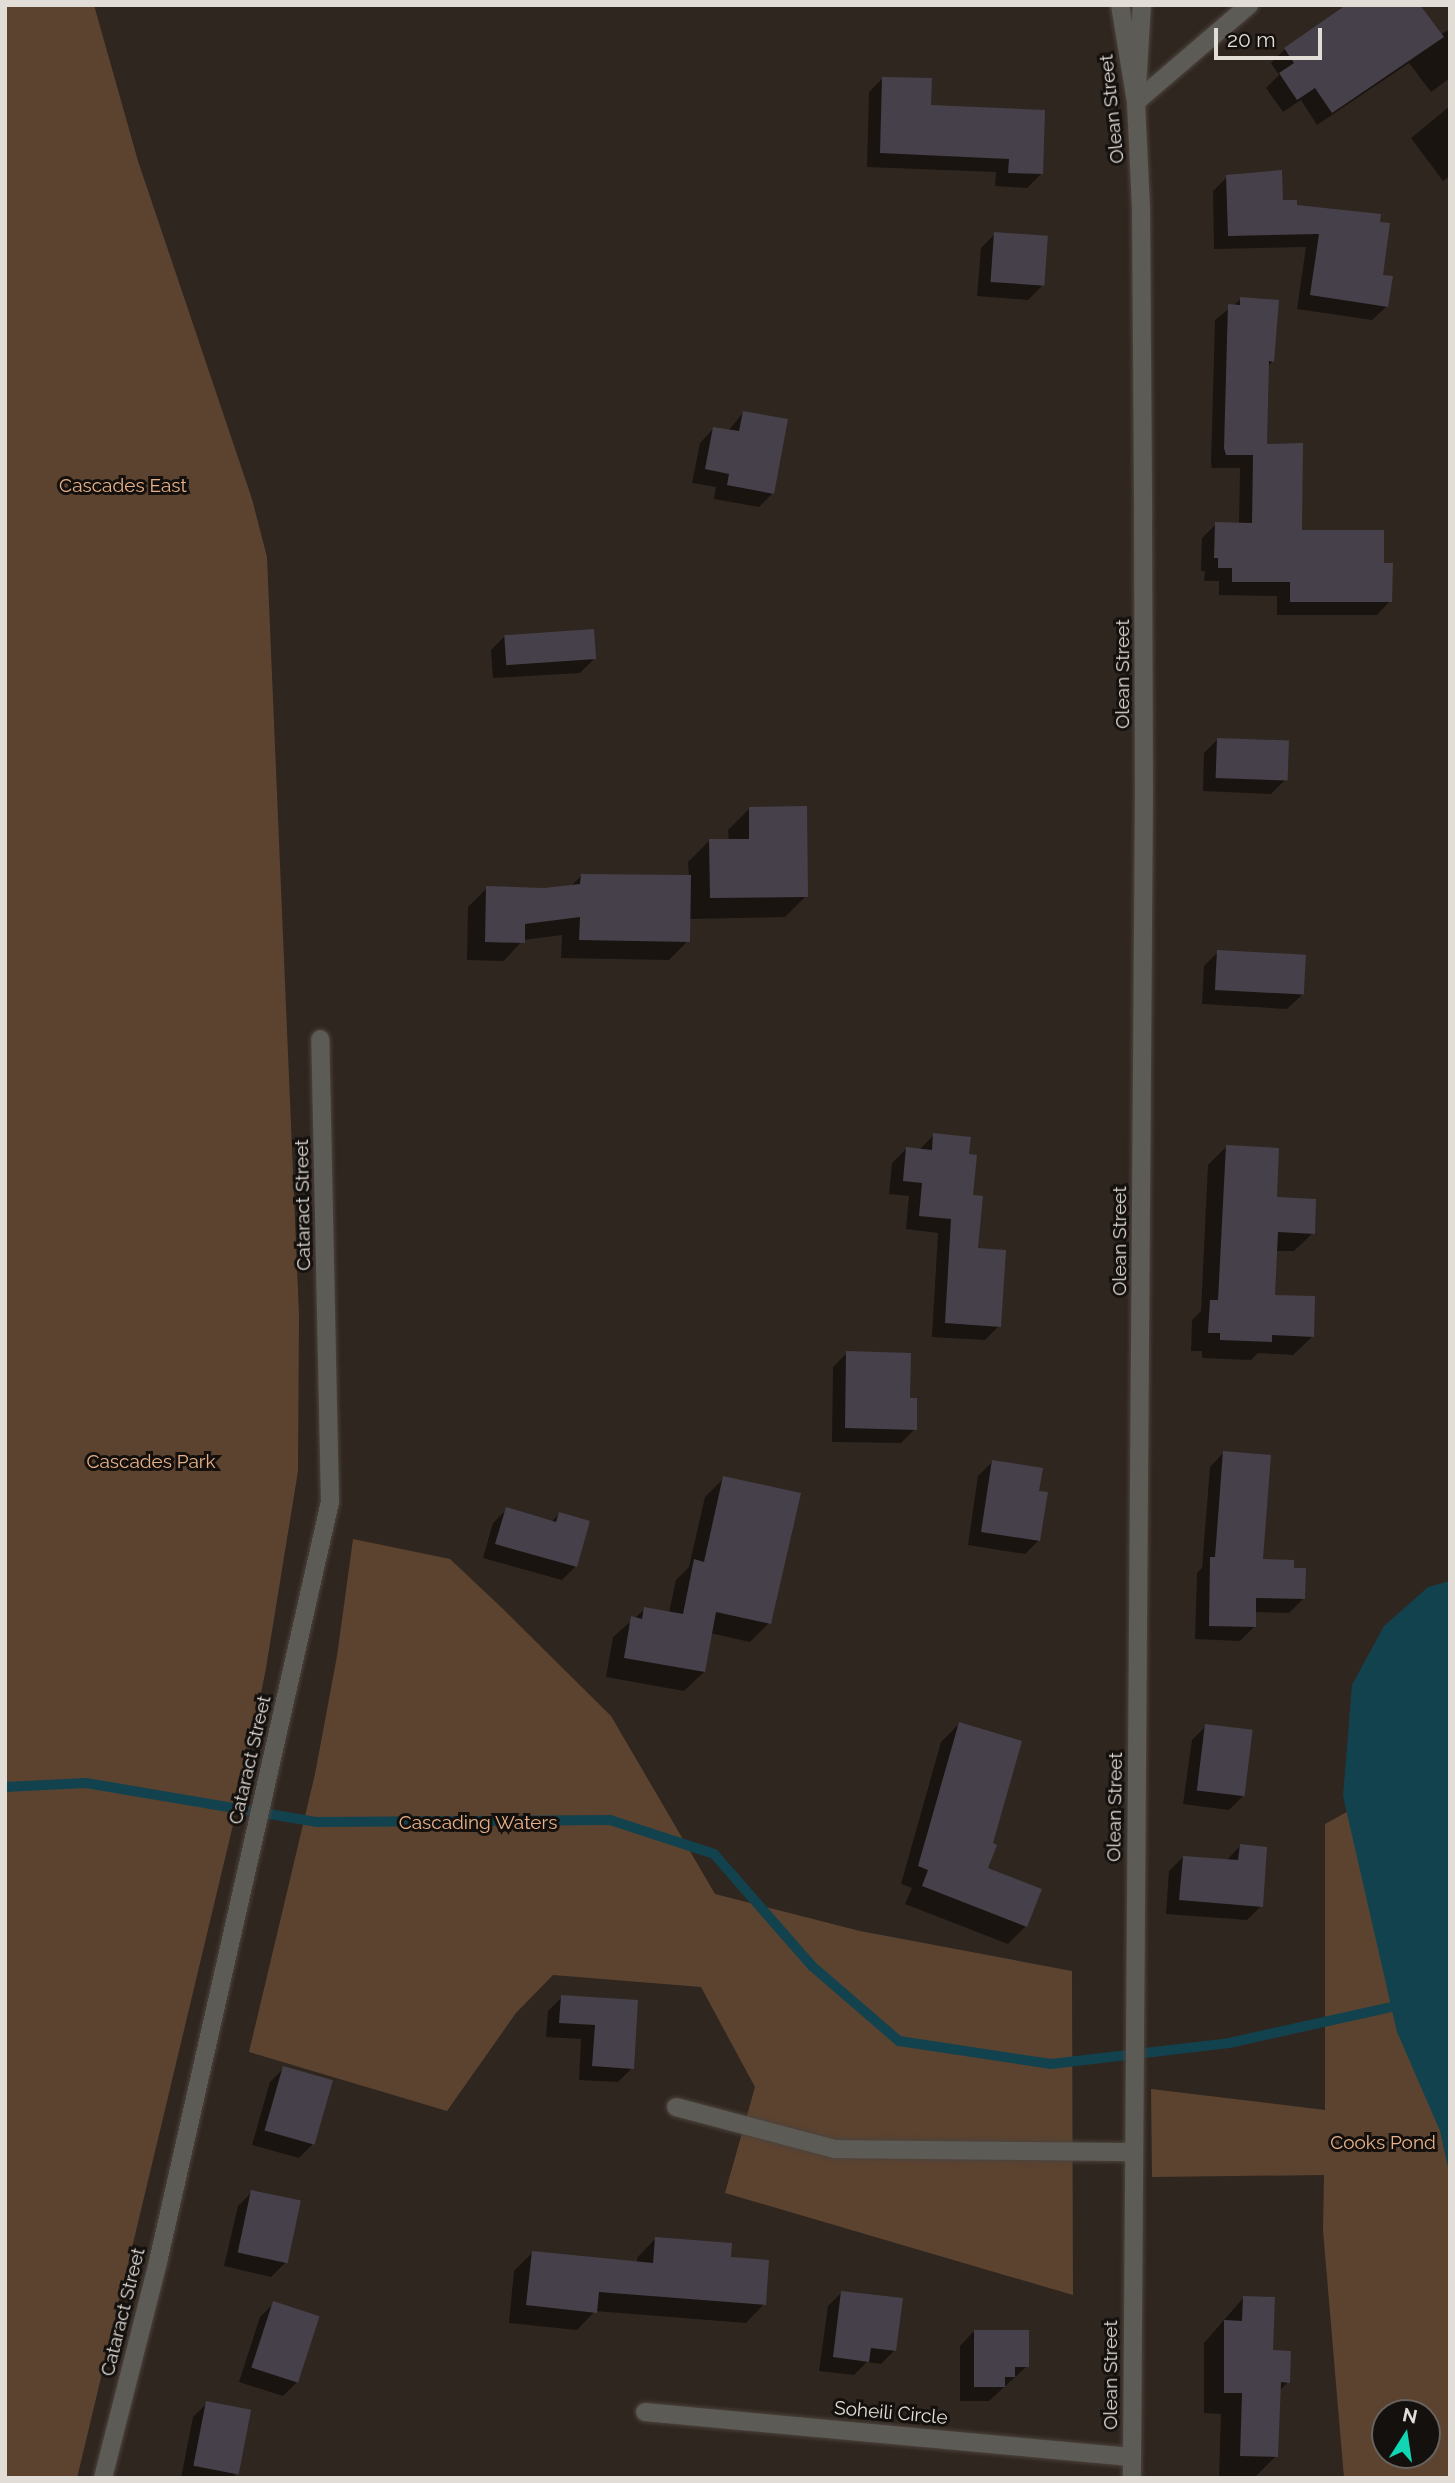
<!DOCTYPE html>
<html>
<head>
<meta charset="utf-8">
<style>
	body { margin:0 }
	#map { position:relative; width:1455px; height:2483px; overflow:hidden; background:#2f261f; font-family:Raleway,sans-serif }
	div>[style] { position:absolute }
	.green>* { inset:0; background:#5c4330 }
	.water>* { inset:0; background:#13424f }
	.shadow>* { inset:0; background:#0007 }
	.stream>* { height:10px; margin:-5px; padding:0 5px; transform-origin:5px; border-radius:5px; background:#13424f }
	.building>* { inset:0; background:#46404a; transform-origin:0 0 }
	.roads { filter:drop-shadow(0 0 2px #4c433d) drop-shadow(0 0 2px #4c433d) }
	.service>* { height:18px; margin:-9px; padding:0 9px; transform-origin:9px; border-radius:9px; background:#5d5b56 }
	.minor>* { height:18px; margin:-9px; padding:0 9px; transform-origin:9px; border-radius:9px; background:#5d5b56 }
	.tertiary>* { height:18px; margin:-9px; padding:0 9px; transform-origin:9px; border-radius:9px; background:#5d5b56 }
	span { translate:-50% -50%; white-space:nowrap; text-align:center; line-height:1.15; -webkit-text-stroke:6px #14100d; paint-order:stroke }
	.street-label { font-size:19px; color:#e3ddd8 }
	.park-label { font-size:19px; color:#e9b189 }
	.frame { position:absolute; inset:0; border:7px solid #e3ddd8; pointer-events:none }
	.north { position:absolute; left:1371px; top:2399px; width:70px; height:70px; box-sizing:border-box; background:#14100d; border:2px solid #67625e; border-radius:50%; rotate:12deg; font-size:19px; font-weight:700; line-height:28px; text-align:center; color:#e3ddd8 }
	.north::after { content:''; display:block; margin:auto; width:24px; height:32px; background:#12d5b4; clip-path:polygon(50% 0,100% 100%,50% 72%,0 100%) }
	.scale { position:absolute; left:1214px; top:28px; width:108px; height:32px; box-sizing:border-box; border:4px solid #e3ddd8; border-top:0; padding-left:9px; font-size:21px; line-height:24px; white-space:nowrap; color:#e3ddd8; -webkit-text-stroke:5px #14100d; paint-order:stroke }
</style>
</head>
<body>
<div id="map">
	<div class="green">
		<i style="clip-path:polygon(5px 5px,94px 5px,138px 161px,252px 499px,267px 557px,299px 1314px,298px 1471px,266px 1668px,244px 1779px,77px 2478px,5px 2478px)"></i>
		<i style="clip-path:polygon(353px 1539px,450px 1559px,502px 1608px,611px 1716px,715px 1894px,860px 1931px,1072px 1971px,1073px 2295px,725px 2193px,755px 2087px,701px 1987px,553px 1975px,516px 2013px,447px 2111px,249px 2052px,315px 1774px,337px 1656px)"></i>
		<i style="clip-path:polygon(evenodd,1450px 1755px,1450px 2478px,1344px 2478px,1323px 2230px,1324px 2175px,1152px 2177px,1151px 2089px,1325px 2110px,1325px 1824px,1450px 1755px,1385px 2413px,1427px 2413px,1427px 2455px,1385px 2455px,1385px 2413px)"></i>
	</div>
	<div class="water">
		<i style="clip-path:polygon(1450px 1581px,1450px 2177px,1440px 2131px,1397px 2032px,1343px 1796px,1352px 1685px,1384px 1626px,1428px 1587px)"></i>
	</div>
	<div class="shadow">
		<i style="clip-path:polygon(1450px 29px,1450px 78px,1431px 92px,1409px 63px,1317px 125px,1301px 100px,1283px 112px,1266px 88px,1279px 75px,1271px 63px,1285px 49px,1440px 35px)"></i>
		<i style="clip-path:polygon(883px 78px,929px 107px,1041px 174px,1027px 188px,995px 186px,996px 172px,867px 167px,869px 92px)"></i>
		<i style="clip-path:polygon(1450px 106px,1450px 176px,1443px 181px,1411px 138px)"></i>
		<i style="clip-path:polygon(1227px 177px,1295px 207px,1381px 276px,1387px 306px,1372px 320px,1297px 309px,1306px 247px,1214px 249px,1213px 191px)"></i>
		<i style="clip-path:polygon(995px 234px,1042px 286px,1028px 300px,977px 296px,981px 248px)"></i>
		<i style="clip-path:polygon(1241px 299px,1273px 361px,1267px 367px,1265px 446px,1300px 532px,1383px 565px,1390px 601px,1377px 615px,1277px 615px,1277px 596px,1219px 595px,1219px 581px,1204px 581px,1205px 571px,1201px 571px,1202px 538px,1216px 524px,1239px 524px,1240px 468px,1212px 468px,1211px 463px,1215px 320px)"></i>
		<i style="clip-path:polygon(743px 413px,773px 493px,759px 507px,714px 499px,716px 487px,692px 483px,700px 443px,714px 428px,728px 431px)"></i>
		<i style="clip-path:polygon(505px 636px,594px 659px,580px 673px,493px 678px,491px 650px)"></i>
		<i style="clip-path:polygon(1218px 739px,1285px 780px,1271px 794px,1203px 791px,1204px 753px)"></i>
		<i style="clip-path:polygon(749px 809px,806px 896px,785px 917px,688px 919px,688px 941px,669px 960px,561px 958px,562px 935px,523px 940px,504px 961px,467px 960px,468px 907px,487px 888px,544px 890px,570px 887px,581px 876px,689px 877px,688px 862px,709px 841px,729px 841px,728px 830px)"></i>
		<i style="clip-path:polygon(1218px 952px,1302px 995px,1287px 1009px,1202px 1004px,1204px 966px)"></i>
		<i style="clip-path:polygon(934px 1135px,967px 1155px,976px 1250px,999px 1326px,985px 1340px,932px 1337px,938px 1233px,906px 1229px,909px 1196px,889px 1194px,892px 1163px,906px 1149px,920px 1149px)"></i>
		<i style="clip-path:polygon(1226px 1147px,1275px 1199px,1313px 1233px,1294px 1251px,1275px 1251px,1273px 1296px,1312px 1337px,1293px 1355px,1258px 1353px,1251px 1360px,1202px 1358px,1202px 1351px,1191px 1351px,1192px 1320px,1201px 1311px,1208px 1165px)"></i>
		<i style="clip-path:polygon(847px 1353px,908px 1400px,915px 1429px,901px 1443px,832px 1442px,833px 1367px)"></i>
		<i style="clip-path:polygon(1224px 1452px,1261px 1560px,1293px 1569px,1303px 1599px,1289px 1613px,1254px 1612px,1254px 1627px,1240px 1641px,1195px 1639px,1197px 1573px,1202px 1568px,1210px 1467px)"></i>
		<i style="clip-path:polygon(992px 1462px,1037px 1493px,1039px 1540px,1025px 1554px,968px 1545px,978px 1476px)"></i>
		<i style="clip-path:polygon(724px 1478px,769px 1623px,750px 1642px,710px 1633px,704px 1672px,684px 1691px,606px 1677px,613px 1637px,645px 1609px,669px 1613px,676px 1580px,689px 1567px,705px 1497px)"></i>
		<i style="clip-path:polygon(507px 1509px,551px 1522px,559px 1514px,576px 1566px,562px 1580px,483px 1558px,493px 1523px)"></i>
		<i style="clip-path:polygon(959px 1724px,985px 1869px,1026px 1926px,1008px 1944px,905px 1904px,912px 1888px,901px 1884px,941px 1742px)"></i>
		<i style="clip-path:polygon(1206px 1726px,1243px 1796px,1229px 1810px,1183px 1804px,1192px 1740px)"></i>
		<i style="clip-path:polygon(1240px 1846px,1261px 1906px,1247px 1920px,1166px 1914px,1169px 1871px,1183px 1857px,1226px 1861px)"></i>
		<i style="clip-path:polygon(562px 1997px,636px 2002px,632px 2068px,618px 2082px,579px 2080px,581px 2039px,546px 2037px,548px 2011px)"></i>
		<i style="clip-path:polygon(284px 2068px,313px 2144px,299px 2158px,252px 2145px,270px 2082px)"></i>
		<i style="clip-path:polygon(252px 2192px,285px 2263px,271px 2277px,224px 2266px,238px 2206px)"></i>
		<i style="clip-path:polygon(655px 2239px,729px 2259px,764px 2304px,746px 2323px,595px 2311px,577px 2330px,509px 2323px,514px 2271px,533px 2252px,637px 2263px,637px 2258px)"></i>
		<i style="clip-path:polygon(842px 2292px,895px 2350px,881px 2364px,867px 2362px,854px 2375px,819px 2371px,828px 2306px)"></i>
		<i style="clip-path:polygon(1244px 2297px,1288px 2382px,1279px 2391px,1276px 2456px,1255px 2477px,1219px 2476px,1221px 2414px,1204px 2413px,1204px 2343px)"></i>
		<i style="clip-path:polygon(274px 2303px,297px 2382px,283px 2396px,239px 2382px,260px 2317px)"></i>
		<i style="clip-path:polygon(974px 2331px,1027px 2366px,989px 2401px,960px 2401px,960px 2346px)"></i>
		<i style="clip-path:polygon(207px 2403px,237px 2473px,232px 2478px,181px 2478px,193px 2417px)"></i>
	</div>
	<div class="stream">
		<i style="left:5px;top:1787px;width:81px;rotate:-2.8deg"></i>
		<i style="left:86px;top:1783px;width:233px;rotate:9.6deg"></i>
		<i style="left:316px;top:1822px;width:294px;rotate:-0.4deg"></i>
		<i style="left:610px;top:1820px;width:109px;rotate:18.1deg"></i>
		<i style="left:714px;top:1854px;width:149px;rotate:48.8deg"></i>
		<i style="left:812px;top:1966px;width:115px;rotate:40.8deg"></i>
		<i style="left:899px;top:2041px;width:154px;rotate:8.6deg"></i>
		<i style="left:1051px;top:2064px;width:179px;rotate:-6.7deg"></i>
		<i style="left:1229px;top:2043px;width:166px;rotate:-12.5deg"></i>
	</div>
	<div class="building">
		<i style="clip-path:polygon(1346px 5px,1420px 5px,1444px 37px,1332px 113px,1315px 88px,1297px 100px,1279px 73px,1294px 63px,1284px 48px)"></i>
		<i style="clip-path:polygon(882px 77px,932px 78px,931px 105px,1045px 110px,1043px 174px,1008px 173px,1009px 159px,880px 153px)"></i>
		<i style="clip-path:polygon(1282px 170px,1283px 200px,1297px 200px,1297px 205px,1381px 214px,1380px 222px,1390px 223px,1383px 275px,1393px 276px,1388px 307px,1310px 295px,1319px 234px,1228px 236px,1226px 175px)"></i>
		<i style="left:994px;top:232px;width:54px;height:50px;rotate:4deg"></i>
		<i style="clip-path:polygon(1240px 297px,1279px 300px,1274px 362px,1269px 361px,1267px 444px,1303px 443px,1302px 530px,1384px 530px,1384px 563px,1393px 563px,1392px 602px,1290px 602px,1290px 582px,1232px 582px,1232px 568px,1218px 568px,1218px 558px,1214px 558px,1215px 522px,1252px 523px,1253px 455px,1226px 455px,1224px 448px,1228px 304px,1240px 305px)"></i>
		<i style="clip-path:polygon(743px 411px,788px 419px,774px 494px,727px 485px,729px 474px,705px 469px,713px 427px,739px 431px)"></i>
		<i style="left:594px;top:629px;width:30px;height:90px;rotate:86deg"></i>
		<i style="left:1217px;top:738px;width:72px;height:40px;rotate:2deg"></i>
		<i style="clip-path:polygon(807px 806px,808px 897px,710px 898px,709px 839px,749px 839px,749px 807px)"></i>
		<i style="clip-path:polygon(581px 874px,691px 875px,690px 942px,579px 940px,580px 917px,525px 924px,525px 943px,485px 942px,486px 886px,544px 888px,580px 884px)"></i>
		<i style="left:1217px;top:950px;width:89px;height:40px;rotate:3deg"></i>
		<i style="clip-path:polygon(933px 1133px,971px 1137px,969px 1154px,977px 1155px,973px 1195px,983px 1196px,978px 1248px,1006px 1250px,1001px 1327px,945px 1323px,951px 1219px,919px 1216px,922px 1183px,903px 1181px,906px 1147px,932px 1150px)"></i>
		<i style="clip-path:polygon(1226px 1145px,1279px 1148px,1277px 1197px,1316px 1199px,1315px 1234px,1278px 1232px,1275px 1295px,1315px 1296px,1314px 1337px,1272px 1335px,1272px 1342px,1220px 1340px,1220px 1333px,1208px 1333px,1210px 1300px,1218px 1300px)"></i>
		<i style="clip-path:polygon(846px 1351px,911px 1353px,910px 1398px,917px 1398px,917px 1430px,845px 1428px)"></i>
		<i style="clip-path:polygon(1223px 1451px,1271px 1455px,1263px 1559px,1294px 1560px,1294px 1568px,1306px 1568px,1305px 1599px,1256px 1598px,1256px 1627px,1209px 1626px,1210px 1557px,1215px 1557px)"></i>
		<i style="clip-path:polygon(992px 1460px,1043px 1468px,1039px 1491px,1048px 1492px,1040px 1541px,981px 1532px)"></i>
		<i style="clip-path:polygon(723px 1476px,801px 1493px,771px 1624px,716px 1612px,705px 1672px,624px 1658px,631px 1616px,642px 1619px,644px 1607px,683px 1614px,694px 1559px,704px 1562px)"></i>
		<i style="clip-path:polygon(506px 1507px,556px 1522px,559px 1512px,590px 1521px,577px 1567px,495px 1544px)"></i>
		<i style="clip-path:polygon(959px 1722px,1022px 1741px,993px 1843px,997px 1845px,988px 1868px,1042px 1889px,1027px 1927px,922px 1886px,928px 1870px,918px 1866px)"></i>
		<i style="left:1205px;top:1724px;width:48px;height:67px;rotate:7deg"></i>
		<i style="clip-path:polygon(1240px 1844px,1267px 1847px,1263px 1907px,1179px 1900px,1183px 1856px,1238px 1860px)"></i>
		<i style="clip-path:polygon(561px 1995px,638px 2000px,634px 2069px,592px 2066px,595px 2025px,559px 2023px)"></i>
		<i style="left:283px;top:2066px;width:52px;height:67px;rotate:16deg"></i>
		<i style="left:251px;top:2190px;width:51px;height:64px;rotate:12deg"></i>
		<i style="clip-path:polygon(655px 2237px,732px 2243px,731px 2257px,769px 2260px,766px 2305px,599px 2292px,597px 2313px,526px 2305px,532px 2251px,653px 2263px)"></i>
		<i style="clip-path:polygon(841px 2291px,903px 2298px,896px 2351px,871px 2348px,869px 2362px,833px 2357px)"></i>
		<i style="clip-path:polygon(1243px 2296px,1275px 2297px,1273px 2350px,1291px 2351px,1290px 2383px,1281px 2382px,1278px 2457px,1240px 2456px,1242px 2393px,1224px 2393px,1224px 2320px,1242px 2321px)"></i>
		<i style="left:273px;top:2301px;width:49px;height:70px;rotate:18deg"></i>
		<i style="clip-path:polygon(974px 2330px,1029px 2330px,1029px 2367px,1015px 2367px,1015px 2377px,1005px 2377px,1005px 2387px,974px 2387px)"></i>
		<i style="left:206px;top:2401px;width:46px;height:66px;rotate:11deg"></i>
	</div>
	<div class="roads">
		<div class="service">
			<i style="left:1137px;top:88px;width:83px;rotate:-86.6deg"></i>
			<i style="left:676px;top:2107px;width:164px;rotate:14.8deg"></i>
			<i style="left:835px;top:2149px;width:299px;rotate:0.6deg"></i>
		</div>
		<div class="minor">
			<i style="left:1136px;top:102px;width:149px;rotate:-40.6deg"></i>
			<i style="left:645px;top:2412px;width:489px;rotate:5.3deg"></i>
			<i style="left:103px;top:2478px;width:223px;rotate:-75.7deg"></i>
			<i style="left:158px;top:2262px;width:779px;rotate:-77.25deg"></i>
			<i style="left:330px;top:1502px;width:463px;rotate:-91.2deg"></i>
		</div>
		<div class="tertiary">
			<i style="left:1120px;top:5px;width:98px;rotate:80.6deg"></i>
			<i style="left:1136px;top:102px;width:106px;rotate:87.3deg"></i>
			<i style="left:1141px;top:208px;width:311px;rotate:89.6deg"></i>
			<i style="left:1143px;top:519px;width:268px;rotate:89.8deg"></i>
			<i style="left:1144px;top:787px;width:1691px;rotate:90.41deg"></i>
		</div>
	</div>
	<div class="street-label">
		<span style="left:1112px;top:109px;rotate:-96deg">Olean Street</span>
		<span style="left:1123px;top:674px;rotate:-90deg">Olean Street</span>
		<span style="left:303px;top:1205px;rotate:-91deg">Cataract Street</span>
		<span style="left:1120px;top:1241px;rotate:-90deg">Olean Street</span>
		<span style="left:250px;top:1760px;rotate:-77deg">Cataract Street</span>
		<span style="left:1115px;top:1807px;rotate:-89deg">Olean Street</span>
		<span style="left:123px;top:2312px;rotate:-76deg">Cataract Street</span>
		<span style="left:1111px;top:2375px;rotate:-90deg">Olean Street</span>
		<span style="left:891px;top:2413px;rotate:5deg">Soheili Circle</span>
	</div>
	<div class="park-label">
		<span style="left:123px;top:486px">Cascades East</span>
		<span style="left:151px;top:1462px">Cascades Park</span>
		<span style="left:478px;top:1823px">Cascading Waters</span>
		<span style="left:1383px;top:2143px">Cooks Pond</span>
	</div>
	<div class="frame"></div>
	<div class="north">N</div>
	<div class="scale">20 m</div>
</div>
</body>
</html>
